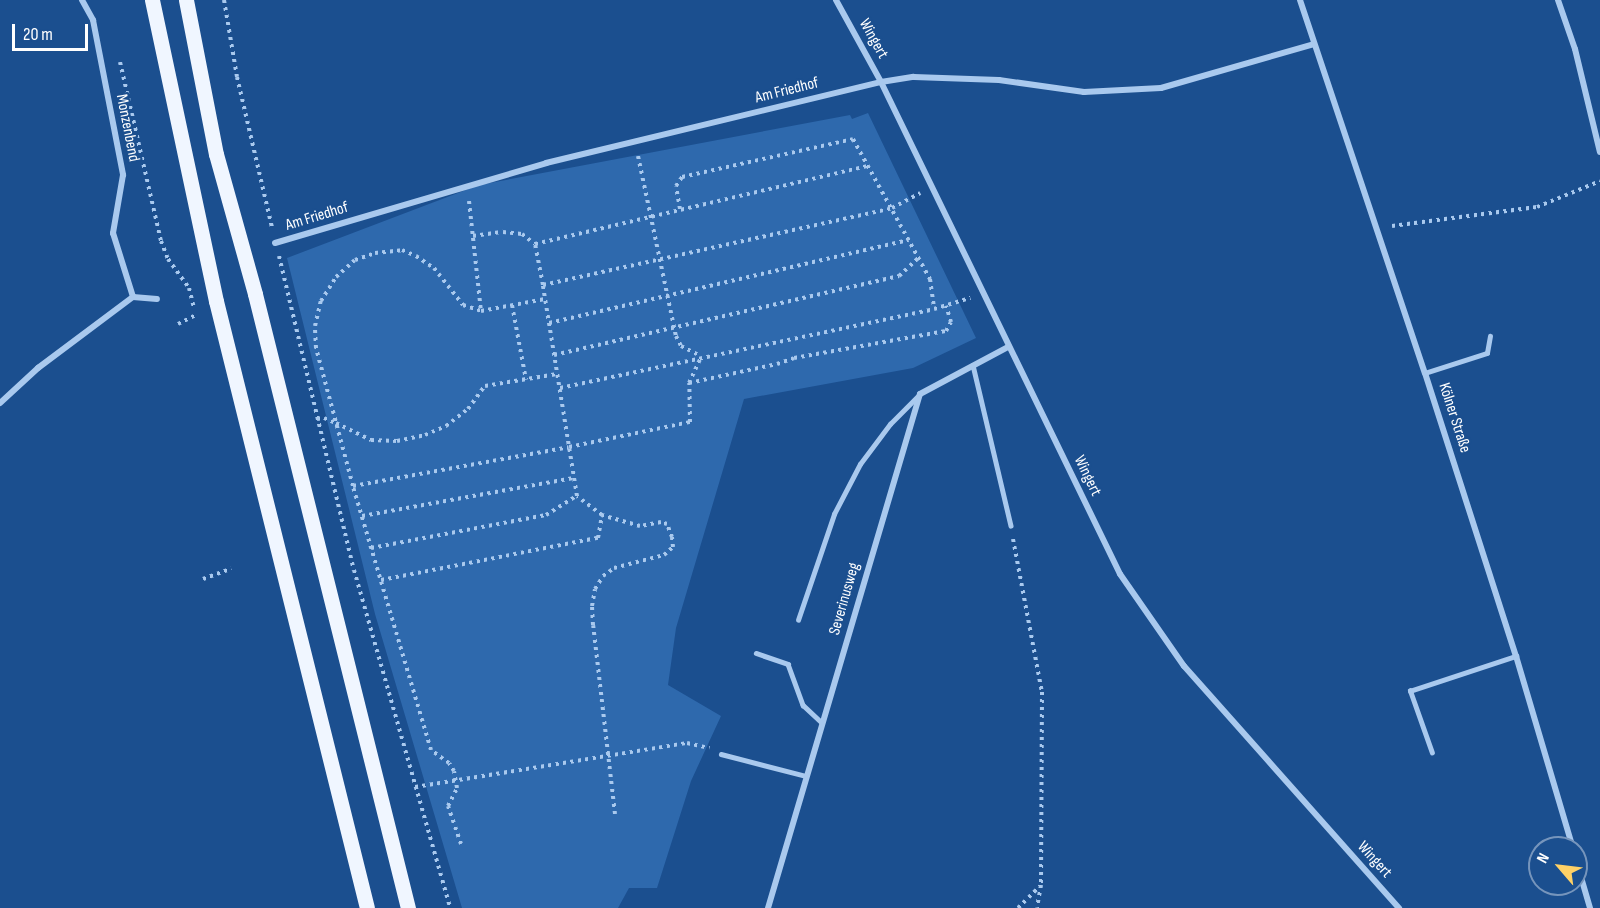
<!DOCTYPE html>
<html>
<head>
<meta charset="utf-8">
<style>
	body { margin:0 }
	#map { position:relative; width:1600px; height:908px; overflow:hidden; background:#1b4f8f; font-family:"Sofia Sans Condensed",sans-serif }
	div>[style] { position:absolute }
	.green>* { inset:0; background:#2e69ad }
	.path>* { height:4px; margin-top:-2px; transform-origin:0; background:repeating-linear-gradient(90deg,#a9c9ee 0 3px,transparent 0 7.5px) }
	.service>* { height:4.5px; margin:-2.25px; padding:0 2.25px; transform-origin:2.25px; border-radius:2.25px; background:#a9c9ee }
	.minor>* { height:6px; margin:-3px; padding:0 3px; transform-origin:3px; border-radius:3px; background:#a9c9ee }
	.primary>* { height:15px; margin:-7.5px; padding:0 7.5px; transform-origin:7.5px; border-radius:7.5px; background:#f0f6ff }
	span { translate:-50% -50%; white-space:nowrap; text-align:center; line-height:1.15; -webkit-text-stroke:4.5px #1b4f8f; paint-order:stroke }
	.street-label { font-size:16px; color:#fff }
	.north { position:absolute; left:1528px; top:836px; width:60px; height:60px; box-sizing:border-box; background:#1b4f8f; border:2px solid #7695bc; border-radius:50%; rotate:298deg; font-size:16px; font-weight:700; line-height:24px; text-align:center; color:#fff }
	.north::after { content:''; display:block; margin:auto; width:21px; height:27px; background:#ffd166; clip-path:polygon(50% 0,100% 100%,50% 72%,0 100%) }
	.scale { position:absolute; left:12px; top:24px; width:76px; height:27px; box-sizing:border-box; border:3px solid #fff; border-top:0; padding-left:8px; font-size:18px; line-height:21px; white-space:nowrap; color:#fff; -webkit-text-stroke:4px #1b4f8f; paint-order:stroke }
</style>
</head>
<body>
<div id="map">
	<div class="green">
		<i style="clip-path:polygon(868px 113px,976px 338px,913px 368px,744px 399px,676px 628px,668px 685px,721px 716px,691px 781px,657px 888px,629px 888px,618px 908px,462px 908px,375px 614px,287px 258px,479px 185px,850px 115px,852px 119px)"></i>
	</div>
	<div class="path">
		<i style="left:224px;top:0;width:78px;rotate:80.4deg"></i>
		<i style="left:237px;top:77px;width:155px;rotate:76.9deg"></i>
		<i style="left:120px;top:62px;width:184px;rotate:77.1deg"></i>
		<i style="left:161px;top:241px;width:19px;rotate:69deg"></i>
		<i style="left:168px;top:259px;width:36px;rotate:54deg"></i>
		<i style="left:189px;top:288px;width:21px;rotate:76deg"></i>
		<i style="left:638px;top:156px;width:184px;rotate:78.1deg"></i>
		<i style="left:676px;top:336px;width:11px;rotate:63deg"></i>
		<i style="left:681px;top:346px;width:22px;rotate:27deg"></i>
		<i style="left:469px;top:201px;width:111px;rotate:83.8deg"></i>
		<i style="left:680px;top:209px;width:23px;rotate:-100deg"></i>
		<i style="left:676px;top:186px;width:11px;rotate:-56deg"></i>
		<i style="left:682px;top:177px;width:175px;rotate:-12.5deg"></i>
		<i style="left:853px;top:139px;width:160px;rotate:61.2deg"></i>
		<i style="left:930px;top:279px;width:30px;rotate:82deg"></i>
		<i style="left:1392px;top:226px;width:146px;rotate:-7.5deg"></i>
		<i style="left:1537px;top:207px;width:68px;rotate:-22.4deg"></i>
		<i style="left:473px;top:236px;width:30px;rotate:-8deg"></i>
		<i style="left:503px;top:232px;width:19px;rotate:6deg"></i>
		<i style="left:522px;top:234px;width:16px;rotate:38deg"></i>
		<i style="left:279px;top:256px;width:323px;rotate:76.6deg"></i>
		<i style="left:354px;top:570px;width:351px;rotate:74.1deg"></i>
		<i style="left:543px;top:285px;width:42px;rotate:-101deg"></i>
		<i style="left:535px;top:244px;width:342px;rotate:-13.2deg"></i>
		<i style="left:512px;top:305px;width:76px;rotate:79.4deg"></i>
		<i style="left:549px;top:323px;width:369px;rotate:-13deg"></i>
		<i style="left:178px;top:324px;width:20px;rotate:-27deg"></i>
		<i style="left:554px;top:355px;width:354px;rotate:-12.9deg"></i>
		<i style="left:899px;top:276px;width:26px;rotate:-43deg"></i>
		<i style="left:689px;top:383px;width:90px;rotate:-12.2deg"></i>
		<i style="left:777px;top:364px;width:18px;rotate:-19deg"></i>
		<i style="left:794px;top:358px;width:154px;rotate:-10.1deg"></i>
		<i style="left:946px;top:331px;width:10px;rotate:-61deg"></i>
		<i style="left:951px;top:322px;width:17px;rotate:-107deg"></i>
		<i style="left:560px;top:388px;width:382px;rotate:-11.9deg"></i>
		<i style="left:934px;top:309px;width:38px;rotate:-17deg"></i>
		<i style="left:317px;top:419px;width:7px;rotate:-8deg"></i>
		<i style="left:324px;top:418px;width:13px;rotate:23deg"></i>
		<i style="left:336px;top:423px;width:39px;rotate:26deg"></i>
		<i style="left:371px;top:440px;width:26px;rotate:2deg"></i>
		<i style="left:397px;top:441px;width:29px;rotate:-12deg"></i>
		<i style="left:425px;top:435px;width:23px;rotate:-23deg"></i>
		<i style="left:446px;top:426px;width:28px;rotate:-38deg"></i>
		<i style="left:468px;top:409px;width:29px;rotate:-54deg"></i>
		<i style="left:485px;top:386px;width:73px;rotate:-9.5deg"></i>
		<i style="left:353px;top:486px;width:219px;rotate:-10.2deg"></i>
		<i style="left:569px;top:447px;width:124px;rotate:-11.7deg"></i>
		<i style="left:690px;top:422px;width:39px;rotate:-91deg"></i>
		<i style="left:689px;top:383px;width:29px;rotate:-65deg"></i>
		<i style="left:362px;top:516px;width:215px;rotate:-10.2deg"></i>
		<i style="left:1013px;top:539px;width:156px;rotate:79.3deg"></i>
		<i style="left:1042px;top:692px;width:193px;rotate:90.3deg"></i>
		<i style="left:1041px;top:885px;width:23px;rotate:100deg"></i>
		<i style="left:371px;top:548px;width:178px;rotate:-10.7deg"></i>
		<i style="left:546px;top:515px;width:36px;rotate:-32deg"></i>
		<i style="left:203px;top:579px;width:30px;rotate:-20deg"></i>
		<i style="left:381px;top:580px;width:221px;rotate:-11deg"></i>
		<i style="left:598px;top:538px;width:23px;rotate:-80deg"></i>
		<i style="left:415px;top:787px;width:276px;rotate:-9.2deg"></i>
		<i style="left:687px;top:743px;width:23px;rotate:13deg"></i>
		<i style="left:615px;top:814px;width:190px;rotate:-96.6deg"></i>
		<i style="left:593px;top:625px;width:19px;rotate:-93deg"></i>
		<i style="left:592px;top:606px;width:17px;rotate:-80deg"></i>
		<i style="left:595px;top:589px;width:15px;rotate:-58deg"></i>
		<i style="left:603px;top:576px;width:14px;rotate:-36deg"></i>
		<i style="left:614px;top:568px;width:52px;rotate:-14.6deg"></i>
		<i style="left:664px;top:555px;width:12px;rotate:-42deg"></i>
		<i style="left:673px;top:547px;width:10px;rotate:-96deg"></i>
		<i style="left:672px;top:537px;width:14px;rotate:-111deg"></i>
		<i style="left:667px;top:524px;width:6px;rotate:-162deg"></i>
		<i style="left:661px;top:522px;width:21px;rotate:169deg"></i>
		<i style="left:640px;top:526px;width:40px;rotate:-164deg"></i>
		<i style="left:602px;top:515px;width:31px;rotate:-143deg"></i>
		<i style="left:577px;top:496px;width:214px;rotate:-99.2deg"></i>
		<i style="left:543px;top:285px;width:357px;rotate:-12.4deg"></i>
		<i style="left:892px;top:208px;width:32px;rotate:-28deg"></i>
		<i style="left:461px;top:844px;width:40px;rotate:-108.9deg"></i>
		<i style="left:448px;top:806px;width:20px;rotate:-63deg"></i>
		<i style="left:457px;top:788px;width:17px;rotate:-100deg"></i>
		<i style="left:454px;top:771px;width:9px;rotate:-122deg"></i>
		<i style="left:449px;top:763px;width:22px;rotate:-144deg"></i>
		<i style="left:431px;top:750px;width:275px;rotate:-106.5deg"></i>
		<i style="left:353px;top:486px;width:143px;rotate:-105deg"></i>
		<i style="left:316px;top:348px;width:22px;rotate:-93deg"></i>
		<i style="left:315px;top:326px;width:26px;rotate:-77deg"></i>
		<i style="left:321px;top:301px;width:28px;rotate:-58deg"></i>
		<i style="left:336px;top:277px;width:25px;rotate:-42deg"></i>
		<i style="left:355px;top:260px;width:21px;rotate:-19deg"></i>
		<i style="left:375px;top:253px;width:27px;rotate:-6deg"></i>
		<i style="left:402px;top:250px;width:15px;rotate:23deg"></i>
		<i style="left:416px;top:256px;width:22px;rotate:34deg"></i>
		<i style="left:434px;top:268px;width:47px;rotate:51.9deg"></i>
		<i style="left:463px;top:305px;width:19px;rotate:18deg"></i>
		<i style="left:481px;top:311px;width:65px;rotate:-10.6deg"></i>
		<i style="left:1018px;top:908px;width:31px;rotate:-45deg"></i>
	</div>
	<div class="service">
		<i style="left:973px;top:365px;width:165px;rotate:76.7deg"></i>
		<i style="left:1425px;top:373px;width:65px;rotate:-17.9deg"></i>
		<i style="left:1487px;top:353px;width:17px;rotate:-80deg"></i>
		<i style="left:798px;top:620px;width:112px;rotate:-71.2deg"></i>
		<i style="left:834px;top:514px;width:56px;rotate:-62.5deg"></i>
		<i style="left:860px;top:464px;width:50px;rotate:-53.1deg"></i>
		<i style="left:890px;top:424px;width:40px;rotate:-45deg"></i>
		<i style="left:756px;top:653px;width:34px;rotate:19deg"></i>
		<i style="left:788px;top:664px;width:44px;rotate:69.9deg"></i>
		<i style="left:803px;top:705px;width:26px;rotate:43deg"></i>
		<i style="left:1432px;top:753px;width:66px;rotate:-109.5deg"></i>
		<i style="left:1410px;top:691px;width:112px;rotate:-18.3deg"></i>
		<i style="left:721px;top:754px;width:88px;rotate:14.5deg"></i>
	</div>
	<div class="minor">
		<i style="left:82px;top:0;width:23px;rotate:61deg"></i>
		<i style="left:93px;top:20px;width:158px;rotate:79deg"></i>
		<i style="left:123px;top:175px;width:59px;rotate:99.8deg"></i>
		<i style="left:113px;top:233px;width:67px;rotate:72.6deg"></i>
		<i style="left:133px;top:297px;width:24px;rotate:5deg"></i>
		<i style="left:836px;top:0;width:94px;rotate:61.2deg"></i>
		<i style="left:881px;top:82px;width:547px;rotate:64.09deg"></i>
		<i style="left:1120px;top:574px;width:112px;rotate:55.2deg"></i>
		<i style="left:1184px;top:666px;width:324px;rotate:48.4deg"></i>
		<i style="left:1300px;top:0;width:393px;rotate:71.5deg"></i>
		<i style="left:1425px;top:373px;width:297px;rotate:72.2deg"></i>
		<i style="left:1516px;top:656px;width:200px;rotate:73.5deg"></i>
		<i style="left:1558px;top:0;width:52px;rotate:70.9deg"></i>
		<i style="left:1575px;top:49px;width:106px;rotate:76.4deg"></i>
		<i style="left:275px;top:243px;width:283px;rotate:-16.4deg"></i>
		<i style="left:546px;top:163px;width:345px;rotate:-13.6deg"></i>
		<i style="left:881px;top:82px;width:33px;rotate:-9deg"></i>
		<i style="left:914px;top:77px;width:85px;rotate:2deg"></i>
		<i style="left:999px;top:80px;width:86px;rotate:8deg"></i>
		<i style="left:1084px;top:92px;width:77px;rotate:-3deg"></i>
		<i style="left:1161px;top:88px;width:159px;rotate:-16deg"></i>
		<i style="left:0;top:403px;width:52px;rotate:-42.6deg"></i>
		<i style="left:38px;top:368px;width:119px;rotate:-36.8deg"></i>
		<i style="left:1576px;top:860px;width:50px;rotate:73.7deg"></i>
		<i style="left:768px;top:908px;width:536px;rotate:-73.53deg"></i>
		<i style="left:920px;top:394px;width:100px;rotate:-28.1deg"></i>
	</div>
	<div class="primary">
		<i style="left:152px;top:0;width:308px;rotate:78deg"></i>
		<i style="left:216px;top:301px;width:625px;rotate:76.03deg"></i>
		<i style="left:186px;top:0;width:157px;rotate:79deg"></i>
		<i style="left:216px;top:154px;width:145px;rotate:74.4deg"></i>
		<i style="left:255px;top:294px;width:633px;rotate:76.01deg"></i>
	</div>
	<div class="street-label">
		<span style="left:873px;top:39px;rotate:61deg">Wingert</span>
		<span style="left:787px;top:91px;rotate:-14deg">Am Friedhof</span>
		<span style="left:127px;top:128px;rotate:79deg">Monzenbend</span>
		<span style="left:317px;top:217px;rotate:-17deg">Am Friedhof</span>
		<span style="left:1454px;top:418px;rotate:72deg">Kölner Straße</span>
		<span style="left:1087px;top:476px;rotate:64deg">Wingert</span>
		<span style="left:845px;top:599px;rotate:-74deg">Severinusweg</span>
		<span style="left:1374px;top:860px;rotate:48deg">Wingert</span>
	</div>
	<div class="north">N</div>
	<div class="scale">20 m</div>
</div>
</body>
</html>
